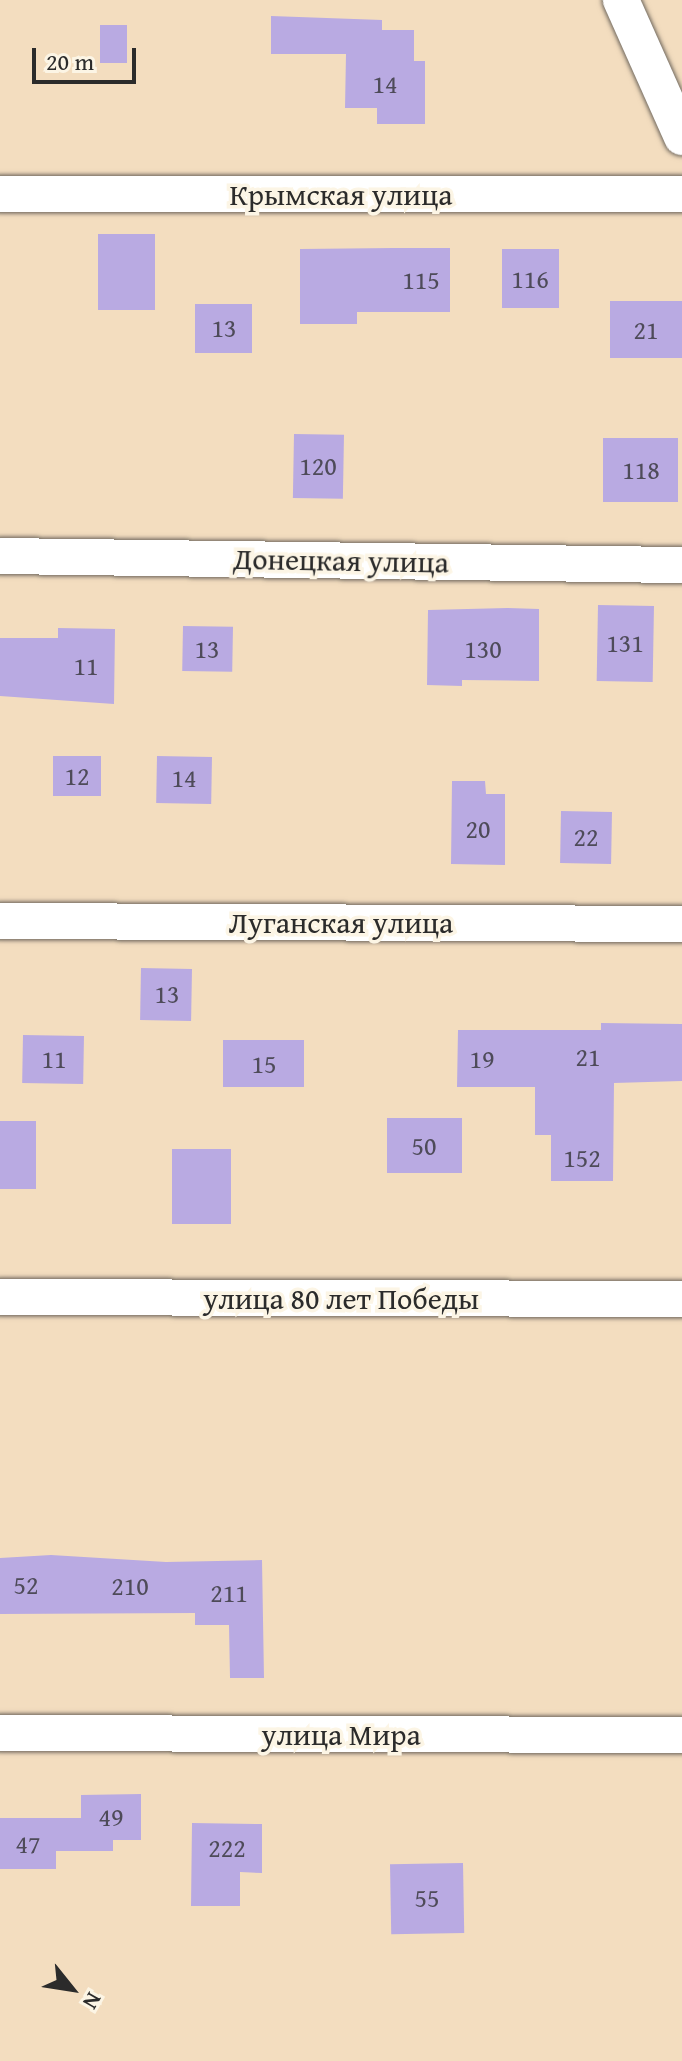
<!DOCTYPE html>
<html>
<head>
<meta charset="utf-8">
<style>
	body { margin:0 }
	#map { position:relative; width:682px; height:2061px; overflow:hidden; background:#f3ddbf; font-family:"Gentium Book Plus",serif }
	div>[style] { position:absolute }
	.building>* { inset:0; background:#b9aae2; transform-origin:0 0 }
	.roads { filter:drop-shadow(0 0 2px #71695f) drop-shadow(0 0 2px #71695f) }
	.street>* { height:36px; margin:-18px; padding:0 18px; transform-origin:18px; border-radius:18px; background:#fff }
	span { translate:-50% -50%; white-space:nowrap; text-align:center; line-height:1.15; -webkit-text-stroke:7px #fcf5e5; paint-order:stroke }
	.number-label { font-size:26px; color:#4e4b59 }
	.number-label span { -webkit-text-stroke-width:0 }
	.street-label { font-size:30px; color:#2b2b2b }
	.north { position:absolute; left:32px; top:1949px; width:80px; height:80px; -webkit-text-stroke:6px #fcf5e5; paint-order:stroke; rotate:120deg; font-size:22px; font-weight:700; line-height:32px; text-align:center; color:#2b2b2b }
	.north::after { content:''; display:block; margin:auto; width:28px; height:36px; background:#2b2b2b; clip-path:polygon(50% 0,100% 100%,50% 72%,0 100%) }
	.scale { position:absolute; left:32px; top:48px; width:104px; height:36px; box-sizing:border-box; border:4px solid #2b2b2b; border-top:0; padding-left:10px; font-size:24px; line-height:28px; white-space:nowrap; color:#2b2b2b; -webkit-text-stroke:6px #fcf5e5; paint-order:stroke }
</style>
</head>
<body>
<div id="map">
	<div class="building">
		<i style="clip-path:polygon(271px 16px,382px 20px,382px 30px,414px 30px,414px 61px,425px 61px,425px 124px,377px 124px,377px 108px,345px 108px,346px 54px,271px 54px)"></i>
		<i style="left:100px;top:25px;width:27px;height:38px"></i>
		<i style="left:98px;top:234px;width:57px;height:76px"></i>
		<i style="clip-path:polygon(393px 248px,450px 248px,450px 312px,357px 312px,357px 324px,300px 324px,300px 249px)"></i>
		<i style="left:502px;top:249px;width:57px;height:59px"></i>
		<i style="left:610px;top:301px;width:72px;height:57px"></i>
		<i style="left:195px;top:304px;width:57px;height:49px"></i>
		<i style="left:294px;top:434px;width:50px;height:64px;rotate:1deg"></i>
		<i style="left:603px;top:438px;width:75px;height:64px"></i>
		<i style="left:598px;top:605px;width:56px;height:76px;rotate:1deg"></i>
		<i style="clip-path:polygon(507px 608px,539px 609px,539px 681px,462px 680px,462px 686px,427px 685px,428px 610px)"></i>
		<i style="left:183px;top:626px;width:50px;height:45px;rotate:1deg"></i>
		<i style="clip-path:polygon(58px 628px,115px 629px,114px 704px,0 696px,0 638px,58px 638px)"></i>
		<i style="left:53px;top:756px;width:48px;height:40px"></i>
		<i style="left:157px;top:756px;width:55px;height:47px;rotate:1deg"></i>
		<i style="clip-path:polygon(452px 781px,485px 781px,486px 794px,505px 794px,505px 865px,451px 864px)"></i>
		<i style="left:561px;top:811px;width:51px;height:52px;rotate:1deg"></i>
		<i style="left:141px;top:968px;width:51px;height:52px;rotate:1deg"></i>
		<i style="clip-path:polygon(601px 1023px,682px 1024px,682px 1081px,614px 1083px,613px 1181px,551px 1181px,551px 1135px,535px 1135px,535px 1087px,457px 1087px,458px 1030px,601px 1030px)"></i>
		<i style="left:23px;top:1035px;width:61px;height:48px;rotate:1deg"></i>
		<i style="left:223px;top:1040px;width:81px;height:47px"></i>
		<i style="left:387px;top:1118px;width:75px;height:55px"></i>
		<i style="left:0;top:1121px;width:36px;height:68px"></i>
		<i style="left:172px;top:1149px;width:59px;height:75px"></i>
		<i style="clip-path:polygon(51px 1555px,166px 1562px,262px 1560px,264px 1678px,230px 1678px,229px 1625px,195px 1625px,195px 1613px,0 1614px,0 1558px)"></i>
		<i style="clip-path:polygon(141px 1794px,141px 1840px,113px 1840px,113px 1851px,56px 1851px,56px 1869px,0 1869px,0 1818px,81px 1818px,81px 1795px)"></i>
		<i style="clip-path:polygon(192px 1823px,262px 1824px,262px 1873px,240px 1872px,240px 1906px,191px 1906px)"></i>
		<i style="left:463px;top:1863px;width:70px;height:73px;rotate:89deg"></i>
	</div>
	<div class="roads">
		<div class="street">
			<i style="left:621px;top:0;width:150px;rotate:66deg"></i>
			<i style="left:0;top:194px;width:682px"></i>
			<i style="left:0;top:556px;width:682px;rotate:0.76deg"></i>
			<i style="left:0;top:921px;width:682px;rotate:0.25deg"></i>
			<i style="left:0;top:1297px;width:682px;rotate:0.17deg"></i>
			<i style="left:0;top:1733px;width:682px;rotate:0.17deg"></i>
		</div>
	</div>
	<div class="number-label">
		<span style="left:385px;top:84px">14</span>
		<span style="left:530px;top:279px">116</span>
		<span style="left:421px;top:280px">115</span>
		<span style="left:224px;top:328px">13</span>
		<span style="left:646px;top:330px">21</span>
		<span style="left:318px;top:466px">120</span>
		<span style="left:641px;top:470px">118</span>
		<span style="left:625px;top:643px">131</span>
		<span style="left:207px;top:649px">13</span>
		<span style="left:483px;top:649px">130</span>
		<span style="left:86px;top:666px">11</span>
		<span style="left:77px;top:776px">12</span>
		<span style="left:184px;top:778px">14</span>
		<span style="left:478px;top:829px">20</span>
		<span style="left:586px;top:837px">22</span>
		<span style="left:167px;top:994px">13</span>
		<span style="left:588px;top:1057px">21</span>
		<span style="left:54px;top:1059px">11</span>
		<span style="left:482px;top:1059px">19</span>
		<span style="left:264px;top:1064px">15</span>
		<span style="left:424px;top:1146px">50</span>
		<span style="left:582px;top:1158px">152</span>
		<span style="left:26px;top:1585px">52</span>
		<span style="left:130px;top:1586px">210</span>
		<span style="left:229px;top:1593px">211</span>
		<span style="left:111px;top:1817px">49</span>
		<span style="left:28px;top:1844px">47</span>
		<span style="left:227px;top:1848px">222</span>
		<span style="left:427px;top:1898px">55</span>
	</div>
	<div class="street-label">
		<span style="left:341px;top:194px">Крымская улица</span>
		<span style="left:341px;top:560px;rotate:1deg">Донецкая улица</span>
		<span style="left:341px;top:922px">Луганская улица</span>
		<span style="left:341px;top:1298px">улица 80 лет Победы</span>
		<span style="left:341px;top:1734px">улица Мира</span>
	</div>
	<div class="north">N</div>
	<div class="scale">20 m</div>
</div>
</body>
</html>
